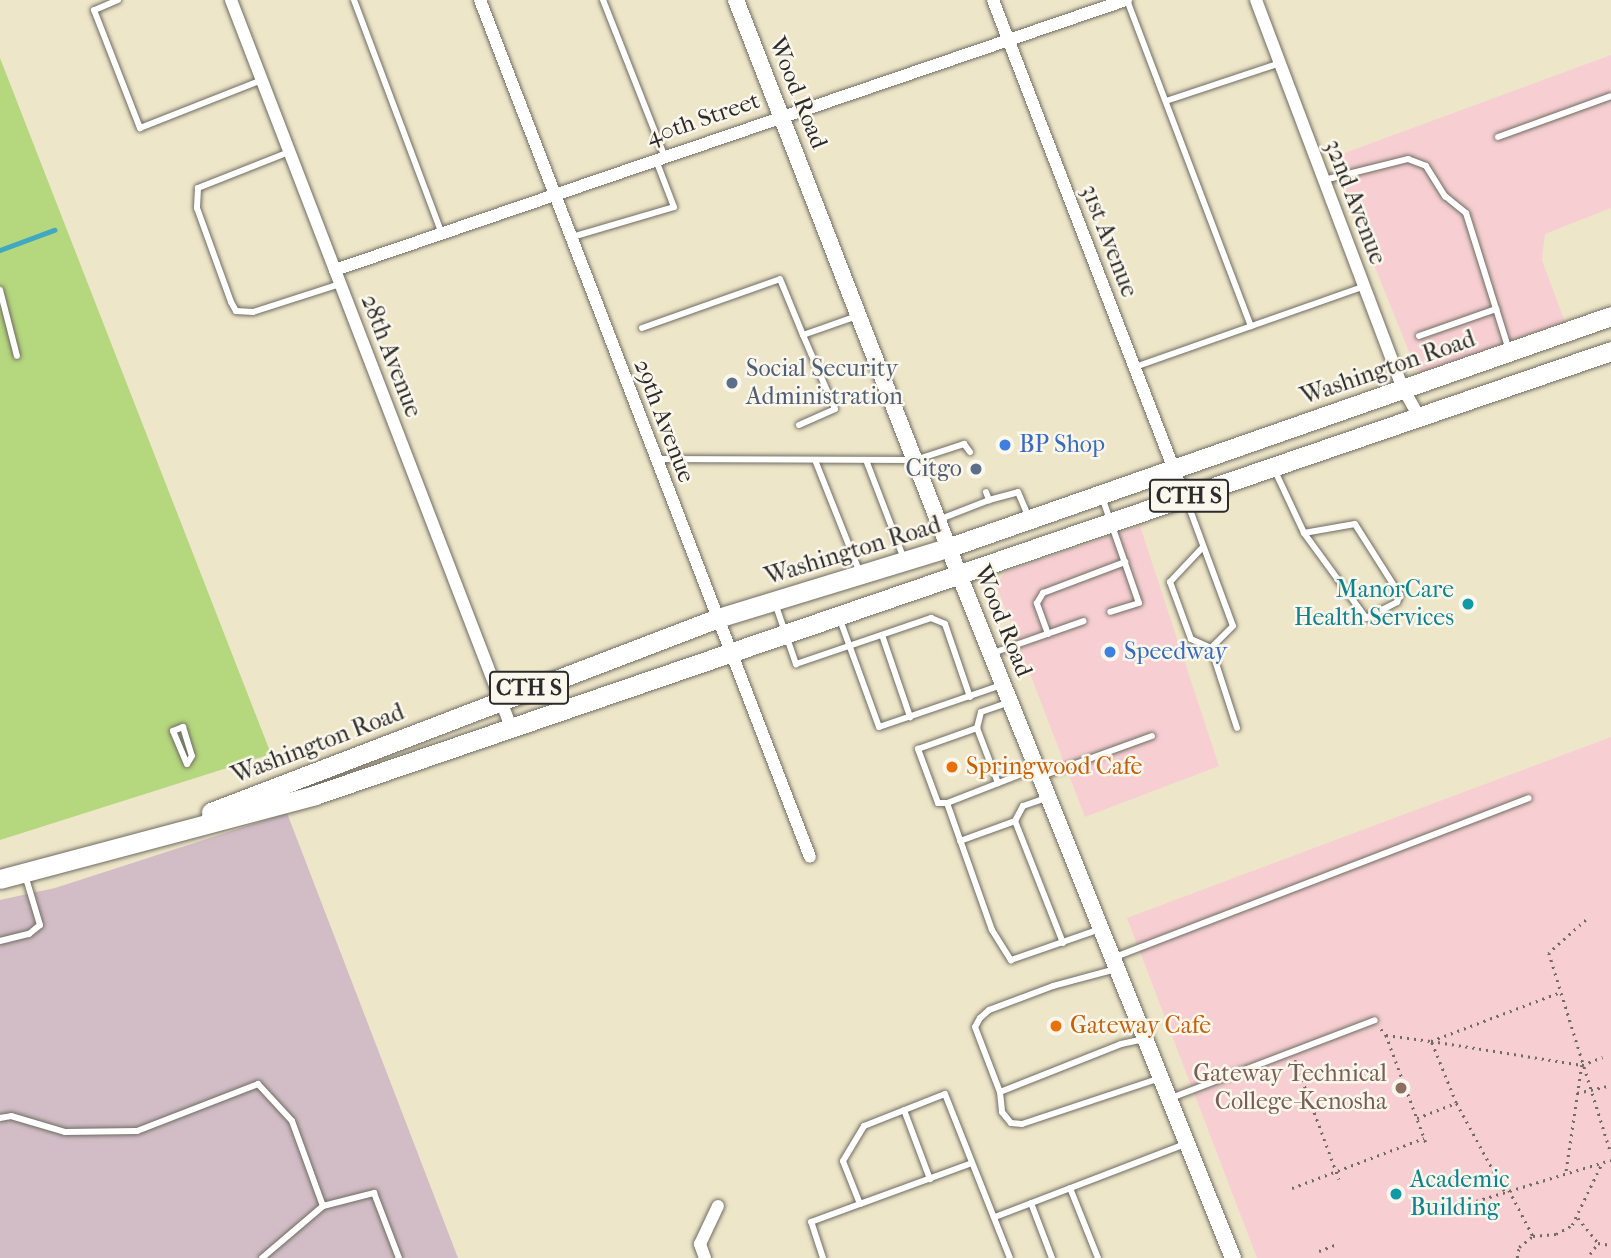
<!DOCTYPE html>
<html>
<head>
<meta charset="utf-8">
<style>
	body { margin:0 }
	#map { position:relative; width:1611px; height:1258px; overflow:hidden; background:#eee6c9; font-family:"IM FELL French Canon",serif }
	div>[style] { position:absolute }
	.built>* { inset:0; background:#f7cfd2 }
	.industrial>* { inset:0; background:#d2bdc6 }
	.green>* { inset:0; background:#b5d77e }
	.stream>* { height:4.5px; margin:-2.25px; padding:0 2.25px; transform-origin:2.25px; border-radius:2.25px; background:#40a8c0 }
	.path>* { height:2.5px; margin-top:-1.25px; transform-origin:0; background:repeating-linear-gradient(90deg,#6f6c62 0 2px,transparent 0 7px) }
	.roads { filter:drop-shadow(0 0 2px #6f6c62) drop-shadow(0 0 2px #6f6c62) }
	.service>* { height:6px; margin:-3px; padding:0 3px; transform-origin:3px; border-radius:3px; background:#fff }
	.minor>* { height:12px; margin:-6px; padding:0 6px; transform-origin:6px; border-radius:6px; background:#fff }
	.tertiary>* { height:16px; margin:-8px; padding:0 8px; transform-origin:8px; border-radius:8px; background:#fff }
	.primary>* { height:19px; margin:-9.5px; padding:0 9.5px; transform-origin:9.5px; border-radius:9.5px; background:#fff }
	.dots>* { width:19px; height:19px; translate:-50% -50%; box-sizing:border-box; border:4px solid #fbf7ec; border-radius:50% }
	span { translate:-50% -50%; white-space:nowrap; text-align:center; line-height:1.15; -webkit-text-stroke:5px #fbf7ec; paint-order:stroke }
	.shield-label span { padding:2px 5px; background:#fbf7ec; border:2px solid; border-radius:5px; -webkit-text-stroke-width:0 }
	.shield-label { font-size:23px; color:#2b2b2b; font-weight:700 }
	.street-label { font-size:24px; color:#2b2b2b }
	.service-label { font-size:24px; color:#4e5e75 }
	.left { translate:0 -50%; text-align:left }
	.right { translate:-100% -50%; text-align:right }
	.shop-label { font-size:24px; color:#366cbe }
	.culture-label { font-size:24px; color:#0d838f }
	.food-label { font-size:24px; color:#c56008 }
	.education-label { font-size:24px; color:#785e54 }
</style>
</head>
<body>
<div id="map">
	<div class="built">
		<i style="clip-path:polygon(1611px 55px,1611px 208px,1545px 234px,1542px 260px,1566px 325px,1422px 372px,1416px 369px,1331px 158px)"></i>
		<i style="clip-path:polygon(1140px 526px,1219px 766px,1085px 817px,996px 585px,1006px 571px)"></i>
		<i style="clip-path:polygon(1611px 737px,1611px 1258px,1257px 1258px,1127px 918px)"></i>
	</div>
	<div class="industrial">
		<i style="clip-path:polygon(287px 813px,458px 1258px,0 1258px,0 900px,55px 888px)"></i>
	</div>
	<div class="green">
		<i style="clip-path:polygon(0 58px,271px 754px,0 840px)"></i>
	</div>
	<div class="stream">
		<i style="left:0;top:250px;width:58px;rotate:-20.3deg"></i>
	</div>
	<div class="path">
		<i style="left:1586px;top:920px;width:50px;rotate:138.3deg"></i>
		<i style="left:1549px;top:953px;width:209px;rotate:72.8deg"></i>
		<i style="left:1381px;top:1029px;width:8px;rotate:50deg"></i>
		<i style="left:1386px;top:1035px;width:45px;rotate:7.6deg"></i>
		<i style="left:1431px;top:1041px;width:139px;rotate:-20.7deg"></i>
		<i style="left:1386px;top:1035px;width:117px;rotate:69.6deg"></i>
		<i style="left:1295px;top:1060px;width:127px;rotate:69.7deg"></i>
		<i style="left:1582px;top:1065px;width:22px;rotate:-21deg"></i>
		<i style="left:1577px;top:1093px;width:35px;rotate:-13deg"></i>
		<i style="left:1417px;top:1118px;width:42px;rotate:-21deg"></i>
		<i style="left:1292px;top:1188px;width:141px;rotate:-20.7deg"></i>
		<i style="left:1509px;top:1190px;width:52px;rotate:62.4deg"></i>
		<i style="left:1504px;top:1191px;width:100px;rotate:-118.6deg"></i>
		<i style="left:1456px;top:1103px;width:67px;rotate:-112deg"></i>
		<i style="left:1431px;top:1041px;width:153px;rotate:9deg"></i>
		<i style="left:1582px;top:1065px;width:109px;rotate:98.4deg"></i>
		<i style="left:1476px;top:1201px;width:141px;rotate:-16.9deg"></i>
		<i style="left:1578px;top:1218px;width:32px;rotate:51deg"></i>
		<i style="left:1598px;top:1243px;width:13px;rotate:9deg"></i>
		<i style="left:1319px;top:1251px;width:19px;rotate:-21deg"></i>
		<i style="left:1590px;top:1254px;width:14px;rotate:-54deg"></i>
		<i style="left:1517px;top:1258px;width:11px;rotate:-80deg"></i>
		<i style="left:1519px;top:1247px;width:18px;rotate:-38deg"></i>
		<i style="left:1533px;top:1236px;width:23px;rotate:-5deg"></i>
		<i style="left:1556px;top:1234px;width:18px;rotate:-29deg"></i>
		<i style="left:1572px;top:1225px;width:69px;rotate:-64.2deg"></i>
	</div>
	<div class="roads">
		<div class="service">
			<i style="left:118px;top:0;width:26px;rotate:157deg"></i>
			<i style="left:94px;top:10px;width:127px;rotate:68.7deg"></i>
			<i style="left:140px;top:128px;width:131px;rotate:-21.5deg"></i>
			<i style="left:354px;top:0;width:247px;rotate:69.4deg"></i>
			<i style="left:603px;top:0;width:167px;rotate:68.5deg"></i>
			<i style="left:1127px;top:0;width:349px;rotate:69.2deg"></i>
			<i style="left:1166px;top:101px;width:120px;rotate:-18.4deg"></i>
			<i style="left:1498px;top:137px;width:120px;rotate:-19.9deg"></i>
			<i style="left:289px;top:152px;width:98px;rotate:158.4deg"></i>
			<i style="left:198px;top:188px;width:20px;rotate:93deg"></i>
			<i style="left:197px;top:208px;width:100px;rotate:70.1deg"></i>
			<i style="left:231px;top:302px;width:10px;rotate:61deg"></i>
			<i style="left:236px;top:311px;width:17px;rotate:3deg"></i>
			<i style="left:253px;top:312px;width:91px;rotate:-17.8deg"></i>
			<i style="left:1324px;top:180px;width:87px;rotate:-14deg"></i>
			<i style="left:1408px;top:159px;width:19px;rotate:21deg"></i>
			<i style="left:1426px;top:166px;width:36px;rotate:58deg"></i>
			<i style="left:1445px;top:196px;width:27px;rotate:39deg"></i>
			<i style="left:1466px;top:213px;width:144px;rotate:72.6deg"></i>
			<i style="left:572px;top:237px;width:106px;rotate:-16.4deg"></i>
			<i style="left:674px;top:207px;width:50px;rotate:-111deg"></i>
			<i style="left:0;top:290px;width:68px;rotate:75.6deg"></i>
			<i style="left:642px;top:328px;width:146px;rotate:-19.5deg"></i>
			<i style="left:780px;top:279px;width:61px;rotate:67.7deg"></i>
			<i style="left:803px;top:335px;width:57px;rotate:-19.4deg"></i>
			<i style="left:1419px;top:336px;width:82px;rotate:-19.3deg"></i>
			<i style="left:1135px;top:367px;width:244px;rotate:-19.4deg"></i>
			<i style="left:799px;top:425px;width:39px;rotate:-24deg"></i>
			<i style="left:835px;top:409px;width:81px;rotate:-113.4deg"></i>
			<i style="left:657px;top:459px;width:258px;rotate:0.2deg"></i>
			<i style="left:915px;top:460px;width:52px;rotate:-18.1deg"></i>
			<i style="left:964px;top:444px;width:10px;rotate:53deg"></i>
			<i style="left:815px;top:460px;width:122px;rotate:68.3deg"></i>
			<i style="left:866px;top:460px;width:106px;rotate:69deg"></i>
			<i style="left:1275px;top:471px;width:68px;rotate:64.9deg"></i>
			<i style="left:1304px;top:533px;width:105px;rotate:53.9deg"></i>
			<i style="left:1366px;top:618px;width:35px;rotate:-27deg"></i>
			<i style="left:1397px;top:602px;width:8px;rotate:-67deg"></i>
			<i style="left:1400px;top:595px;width:84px;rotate:-122.4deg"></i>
			<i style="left:1355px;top:524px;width:52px;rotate:170deg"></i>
			<i style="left:986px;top:492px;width:9px;rotate:69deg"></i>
			<i style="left:989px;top:500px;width:30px;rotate:-15deg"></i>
			<i style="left:1018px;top:492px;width:25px;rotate:67deg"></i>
			<i style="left:1102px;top:497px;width:112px;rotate:70.8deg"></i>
			<i style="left:1139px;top:603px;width:30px;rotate:163deg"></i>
			<i style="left:1186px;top:499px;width:135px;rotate:69.7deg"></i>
			<i style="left:1233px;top:626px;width:31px;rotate:135deg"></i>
			<i style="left:1211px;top:648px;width:22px;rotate:-156deg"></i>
			<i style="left:1191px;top:639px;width:61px;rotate:-110.2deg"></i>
			<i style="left:1170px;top:582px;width:47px;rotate:-46.7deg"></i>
			<i style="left:938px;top:520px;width:55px;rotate:-21.4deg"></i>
			<i style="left:775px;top:603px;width:65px;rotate:71deg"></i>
			<i style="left:796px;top:664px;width:143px;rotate:-18.8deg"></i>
			<i style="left:931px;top:618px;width:15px;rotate:23deg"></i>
			<i style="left:945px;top:624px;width:77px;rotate:71.1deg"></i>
			<i style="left:839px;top:617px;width:117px;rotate:70deg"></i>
			<i style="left:879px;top:727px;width:130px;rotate:-18.9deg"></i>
			<i style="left:1048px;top:634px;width:33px;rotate:-110deg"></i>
			<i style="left:1037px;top:603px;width:12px;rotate:-59deg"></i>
			<i style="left:1043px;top:593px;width:88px;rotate:-20.7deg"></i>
			<i style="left:882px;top:635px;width:87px;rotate:71.1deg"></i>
			<i style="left:1211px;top:648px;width:84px;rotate:72deg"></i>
			<i style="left:993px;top:653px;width:96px;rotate:-19.4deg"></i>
			<i style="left:183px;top:727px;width:30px;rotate:73deg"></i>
			<i style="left:192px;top:756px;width:9px;rotate:122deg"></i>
			<i style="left:187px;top:764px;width:36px;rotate:-113deg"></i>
			<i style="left:173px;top:731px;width:11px;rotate:-22deg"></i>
			<i style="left:977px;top:728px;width:16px;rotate:-76deg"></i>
			<i style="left:981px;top:712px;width:31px;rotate:-19deg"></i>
			<i style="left:1037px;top:768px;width:97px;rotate:158.7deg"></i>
			<i style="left:947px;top:803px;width:135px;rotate:70.5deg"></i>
			<i style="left:992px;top:930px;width:36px;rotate:58deg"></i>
			<i style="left:1011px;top:960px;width:94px;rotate:-19.2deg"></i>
			<i style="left:1042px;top:776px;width:117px;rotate:-20deg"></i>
			<i style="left:947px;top:803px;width:9px;rotate:180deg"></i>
			<i style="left:938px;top:803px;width:58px;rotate:-110.3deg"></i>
			<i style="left:918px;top:749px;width:63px;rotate:-19.6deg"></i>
			<i style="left:977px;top:728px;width:59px;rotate:69.1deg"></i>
			<i style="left:1015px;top:821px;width:131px;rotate:68.5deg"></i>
			<i style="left:960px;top:841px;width:59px;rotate:-20deg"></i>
			<i style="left:1015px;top:821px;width:17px;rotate:-62deg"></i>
			<i style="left:1023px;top:806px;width:24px;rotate:-19deg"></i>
			<i style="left:0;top:941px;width:30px;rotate:-14deg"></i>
			<i style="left:29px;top:934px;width:14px;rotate:-39deg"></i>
			<i style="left:40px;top:925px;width:52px;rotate:-106.7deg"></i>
			<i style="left:1115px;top:957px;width:443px;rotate:-21deg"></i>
			<i style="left:1116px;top:969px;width:65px;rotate:164.9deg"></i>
			<i style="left:1053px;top:986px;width:68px;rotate:159.4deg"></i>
			<i style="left:989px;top:1010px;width:12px;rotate:138deg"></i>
			<i style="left:980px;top:1018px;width:10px;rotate:119deg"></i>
			<i style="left:975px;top:1027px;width:70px;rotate:69deg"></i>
			<i style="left:1000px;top:1092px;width:20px;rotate:84deg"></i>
			<i style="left:1002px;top:1112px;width:14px;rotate:51deg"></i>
			<i style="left:1011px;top:1123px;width:11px;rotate:5deg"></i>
			<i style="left:1022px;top:1124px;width:145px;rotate:-18.4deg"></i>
			<i style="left:1000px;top:1092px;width:130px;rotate:-21.6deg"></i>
			<i style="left:1121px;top:1044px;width:25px;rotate:-12deg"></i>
			<i style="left:1171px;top:1098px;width:218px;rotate:-20.9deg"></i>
			<i style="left:904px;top:1110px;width:74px;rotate:69.4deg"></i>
			<i style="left:0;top:1118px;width:11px;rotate:-10deg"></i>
			<i style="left:11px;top:1116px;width:56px;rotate:16.5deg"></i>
			<i style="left:65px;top:1132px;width:72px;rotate:-0.8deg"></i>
			<i style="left:137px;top:1131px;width:130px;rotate:-21.2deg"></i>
			<i style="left:258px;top:1084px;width:50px;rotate:47.4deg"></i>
			<i style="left:292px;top:1121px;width:90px;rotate:70deg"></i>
			<i style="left:972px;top:1163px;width:119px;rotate:159.9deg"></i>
			<i style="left:860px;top:1204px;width:46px;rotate:-111.6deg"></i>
			<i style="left:843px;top:1161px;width:41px;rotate:-59deg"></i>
			<i style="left:864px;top:1126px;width:87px;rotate:-21.6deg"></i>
			<i style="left:945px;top:1094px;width:176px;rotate:68.4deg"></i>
			<i style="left:1070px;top:1188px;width:75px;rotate:68.2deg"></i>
			<i style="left:1031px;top:1203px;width:59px;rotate:69.1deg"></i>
			<i style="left:995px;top:1217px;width:204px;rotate:-21deg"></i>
			<i style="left:262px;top:1258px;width:80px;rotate:-40.4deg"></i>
			<i style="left:323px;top:1206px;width:53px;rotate:-14.3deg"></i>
			<i style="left:374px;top:1193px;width:70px;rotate:69deg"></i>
			<i style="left:823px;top:1258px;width:38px;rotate:-108deg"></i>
			<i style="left:811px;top:1222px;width:52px;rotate:-20.2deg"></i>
		</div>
		<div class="minor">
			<i style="left:231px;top:0;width:779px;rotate:68.94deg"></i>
			<i style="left:480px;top:0;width:918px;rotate:68.94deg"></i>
			<i style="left:993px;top:0;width:534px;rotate:68.92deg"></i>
			<i style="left:1256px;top:0;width:415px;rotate:69.3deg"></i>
			<i style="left:1403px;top:388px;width:33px;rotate:61deg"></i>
			<i style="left:335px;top:270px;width:836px;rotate:-18.85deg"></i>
			<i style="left:705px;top:1258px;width:15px;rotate:-110deg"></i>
			<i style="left:700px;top:1244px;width:42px;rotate:-64.7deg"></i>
		</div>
		<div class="tertiary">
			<i style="left:736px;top:0;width:614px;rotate:68.79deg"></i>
			<i style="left:958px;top:572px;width:739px;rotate:68.16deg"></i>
		</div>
		<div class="primary">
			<i style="left:211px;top:812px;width:543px;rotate:-20.94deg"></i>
			<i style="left:718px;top:618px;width:243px;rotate:-17deg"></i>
			<i style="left:950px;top:547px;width:700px;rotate:-19.26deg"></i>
			<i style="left:0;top:879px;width:326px;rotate:-14.9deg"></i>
			<i style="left:315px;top:795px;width:1370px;rotate:-18.91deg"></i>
		</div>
	</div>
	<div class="dots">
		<i style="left:732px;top:383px;background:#5c6f8a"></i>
		<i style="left:1005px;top:445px;background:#3f7fe0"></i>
		<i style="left:976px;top:469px;background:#5c6f8a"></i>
		<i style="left:1468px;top:604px;background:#0f9aa8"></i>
		<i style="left:1110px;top:652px;background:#3f7fe0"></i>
		<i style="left:952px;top:767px;background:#e8710a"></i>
		<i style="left:1056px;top:1026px;background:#e8710a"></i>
		<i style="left:1401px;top:1088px;background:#8d6e63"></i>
		<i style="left:1396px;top:1194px;background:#0f9aa8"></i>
	</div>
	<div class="shield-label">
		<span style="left:1189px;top:496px">CTH S</span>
		<span style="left:529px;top:688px">CTH S</span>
	</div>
	<div class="street-label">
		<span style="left:798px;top:93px;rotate:68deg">Wood Road</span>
		<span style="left:703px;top:119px;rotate:-19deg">40th Street</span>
		<span style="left:1355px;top:202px;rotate:69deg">32nd Avenue</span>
		<span style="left:1109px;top:241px;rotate:69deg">31st Avenue</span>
		<span style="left:391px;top:356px;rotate:69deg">28th Avenue</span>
		<span style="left:1388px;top:368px;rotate:-19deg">Washington Road</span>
		<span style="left:664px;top:421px;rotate:69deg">29th Avenue</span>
		<span style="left:853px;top:551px;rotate:-17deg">Washington Road</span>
		<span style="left:1003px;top:621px;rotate:68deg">Wood Road</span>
		<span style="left:318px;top:744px;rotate:-21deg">Washington Road</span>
	</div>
	<div class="service-label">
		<span class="left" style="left:746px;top:383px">Social Security<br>Administration</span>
		<span class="right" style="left:962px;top:469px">Citgo</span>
	</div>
	<div class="shop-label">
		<span class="left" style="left:1019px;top:445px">BP Shop</span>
		<span class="left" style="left:1124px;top:652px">Speedway</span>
	</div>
	<div class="culture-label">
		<span class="right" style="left:1454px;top:604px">ManorCare<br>Health Services</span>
		<span class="left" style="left:1410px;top:1194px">Academic<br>Building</span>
	</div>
	<div class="food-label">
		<span class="left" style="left:966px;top:767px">Springwood Cafe</span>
		<span class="left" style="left:1070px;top:1026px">Gateway Cafe</span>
	</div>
	<div class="education-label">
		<span class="right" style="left:1387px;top:1088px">Gateway Technical<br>College-Kenosha</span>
	</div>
</div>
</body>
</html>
